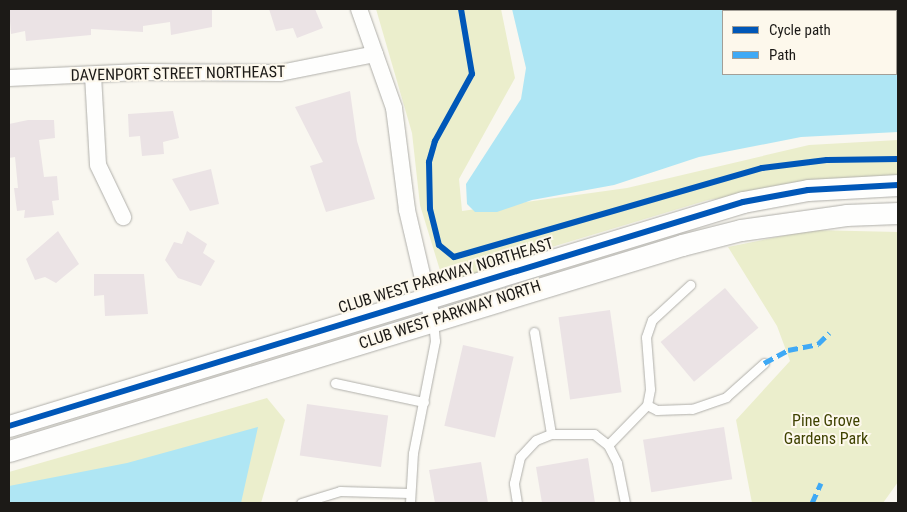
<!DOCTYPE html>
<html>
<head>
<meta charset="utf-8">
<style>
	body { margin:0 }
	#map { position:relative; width:907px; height:512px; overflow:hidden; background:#f9f7f0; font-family:"Roboto Condensed",sans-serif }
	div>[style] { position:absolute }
	.green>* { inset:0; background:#ebeecc }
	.water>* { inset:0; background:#afe6f4 }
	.building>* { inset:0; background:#ebe3e5; transform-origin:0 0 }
	.roads { filter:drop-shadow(0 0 1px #b0afaa) drop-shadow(0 0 1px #b0afaa) }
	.service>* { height:9px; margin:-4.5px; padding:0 4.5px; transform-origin:4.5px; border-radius:4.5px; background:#fefefd }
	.minor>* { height:16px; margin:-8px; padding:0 8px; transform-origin:8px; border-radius:8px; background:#fefefd }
	.tertiary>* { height:21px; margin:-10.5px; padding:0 10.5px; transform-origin:10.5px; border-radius:10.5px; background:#fefefd }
	.quiet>* { height:5px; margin-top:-2.5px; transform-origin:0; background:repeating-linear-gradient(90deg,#3fa9f5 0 10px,transparent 0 15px) }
	.cycleway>* { height:6px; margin:-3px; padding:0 3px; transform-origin:3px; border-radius:3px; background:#0057b8 }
	span { translate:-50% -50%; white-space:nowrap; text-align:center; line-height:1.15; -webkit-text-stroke:4px #fdf8ec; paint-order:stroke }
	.street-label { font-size:16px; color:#1c1a17 }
	.park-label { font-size:16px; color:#3f4200 }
	.frame { position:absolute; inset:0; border:10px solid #1c1a17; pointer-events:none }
	.legend { position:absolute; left:722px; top:10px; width:175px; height:65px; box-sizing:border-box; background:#fdf8ec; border:1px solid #a39f97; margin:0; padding:6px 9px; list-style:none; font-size:15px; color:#1c1a17 }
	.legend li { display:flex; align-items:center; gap:10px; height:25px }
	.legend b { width:25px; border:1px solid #a39f97 }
</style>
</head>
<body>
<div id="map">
	<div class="green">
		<i style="clip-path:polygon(376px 9px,501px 9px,515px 78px,459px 179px,462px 211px,627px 188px,809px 145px,898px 140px,898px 181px,852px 179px,708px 200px,492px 265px,446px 290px,420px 205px,412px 133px)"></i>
		<i style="clip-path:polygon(812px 230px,898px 232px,898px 482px,883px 503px,752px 503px,736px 420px,790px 361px,777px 326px,728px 247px)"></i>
		<i style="clip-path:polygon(267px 398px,285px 420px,261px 503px,9px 503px,9px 472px)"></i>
	</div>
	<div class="water">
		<i style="clip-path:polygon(evenodd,512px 9px,898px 9px,898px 132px,801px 137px,699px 157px,614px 185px,532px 200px,497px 212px,475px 212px,467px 204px,466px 184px,521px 99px,526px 68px,512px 9px,723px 11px,896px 11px,896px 74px,723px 74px,723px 11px)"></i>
		<i style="clip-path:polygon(258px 427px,241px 503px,9px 503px,9px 486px,127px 463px)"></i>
	</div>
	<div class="building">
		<i style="clip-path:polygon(9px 9px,212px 9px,212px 27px,171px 35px,170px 22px,143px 26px,143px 32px,91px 29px,91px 35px,26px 41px,25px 31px,11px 34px)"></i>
		<i style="clip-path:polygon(269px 9px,315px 9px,323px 28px,297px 38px,293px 28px,276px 31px)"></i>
		<i style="clip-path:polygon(350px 91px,357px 141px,375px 199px,326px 212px,310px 166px,323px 162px,295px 107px)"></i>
		<i style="clip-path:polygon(173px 111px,179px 138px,163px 142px,164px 154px,142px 156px,140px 136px,129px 137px,128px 114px)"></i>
		<i style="clip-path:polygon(28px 120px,54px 120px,55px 138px,39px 140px,44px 177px,57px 176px,59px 200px,52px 201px,54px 215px,24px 218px,25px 210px,17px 211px,14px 188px,18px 188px,15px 157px,9px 158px,9px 124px)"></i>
		<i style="clip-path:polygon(211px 169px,219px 204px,190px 211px,172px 179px)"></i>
		<i style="clip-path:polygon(58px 231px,79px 264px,56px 283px,45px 277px,35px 280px,26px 259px)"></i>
		<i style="clip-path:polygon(187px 231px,207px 244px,203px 253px,215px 261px,201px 286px,178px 278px,165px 260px,174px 242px,182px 244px)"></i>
		<i style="clip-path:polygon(94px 274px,144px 274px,148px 314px,105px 316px,104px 295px,94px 296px)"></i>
		<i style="left:725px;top:288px;width:52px;height:84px;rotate:50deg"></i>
		<i style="left:610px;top:310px;width:83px;height:52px;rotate:82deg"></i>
		<i style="left:463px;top:345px;width:52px;height:83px;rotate:13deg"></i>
		<i style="left:307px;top:404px;width:82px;height:52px;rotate:8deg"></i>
		<i style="left:724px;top:427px;width:53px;height:82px;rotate:81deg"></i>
		<i style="clip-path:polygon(588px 458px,595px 503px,542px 503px,536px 467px)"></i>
		<i style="clip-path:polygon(481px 462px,488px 503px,435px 503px,429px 470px)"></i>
	</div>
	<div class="roads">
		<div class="service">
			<i style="left:534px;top:332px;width:103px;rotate:80.5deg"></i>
			<i style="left:335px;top:383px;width:91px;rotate:12.1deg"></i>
			<i style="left:647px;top:405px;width:11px;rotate:27deg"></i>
			<i style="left:657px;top:410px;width:35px;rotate:-2deg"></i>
			<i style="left:692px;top:409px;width:36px;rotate:-19deg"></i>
			<i style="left:726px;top:397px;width:51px;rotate:-41.8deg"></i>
			<i style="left:608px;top:445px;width:56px;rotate:-45.7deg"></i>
			<i style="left:647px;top:405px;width:16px;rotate:-79deg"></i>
			<i style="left:650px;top:389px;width:52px;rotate:-94.4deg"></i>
			<i style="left:646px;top:337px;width:18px;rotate:-71deg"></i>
			<i style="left:652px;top:320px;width:52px;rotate:-42.6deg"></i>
			<i style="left:301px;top:503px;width:41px;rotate:-17.1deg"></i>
			<i style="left:340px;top:491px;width:69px;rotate:1.7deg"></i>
			<i style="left:410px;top:503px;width:50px;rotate:-86.6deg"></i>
			<i style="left:413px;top:453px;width:114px;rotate:-78.9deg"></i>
			<i style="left:435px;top:341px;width:19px;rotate:-96deg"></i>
			<i style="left:517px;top:503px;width:20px;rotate:-99deg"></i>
			<i style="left:514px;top:483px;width:27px;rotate:-77deg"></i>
			<i style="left:520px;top:457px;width:23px;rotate:-47deg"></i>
			<i style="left:536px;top:440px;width:16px;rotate:-22deg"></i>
			<i style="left:551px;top:434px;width:43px"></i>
			<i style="left:594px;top:434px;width:18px;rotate:38deg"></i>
			<i style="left:608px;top:445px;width:20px;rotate:63deg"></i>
			<i style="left:617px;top:463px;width:41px;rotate:78.7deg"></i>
		</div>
		<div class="minor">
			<i style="left:359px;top:9px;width:105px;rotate:70.5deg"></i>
			<i style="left:394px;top:108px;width:103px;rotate:82.7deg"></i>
			<i style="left:407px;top:210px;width:115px;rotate:76.9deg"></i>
			<i style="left:93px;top:75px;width:90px;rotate:86.8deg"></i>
			<i style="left:98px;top:165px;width:58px;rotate:64.3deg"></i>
			<i style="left:9px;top:78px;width:132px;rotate:-2.6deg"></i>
			<i style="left:141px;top:72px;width:139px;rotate:0.4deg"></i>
			<i style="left:280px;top:73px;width:97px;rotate:-11.3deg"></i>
		</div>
		<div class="tertiary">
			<i style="left:9px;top:426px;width:767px;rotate:-16.97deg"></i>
			<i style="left:743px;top:202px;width:66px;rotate:-10.5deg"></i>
			<i style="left:808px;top:190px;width:90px;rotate:-3.2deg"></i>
			<i style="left:9px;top:451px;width:704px;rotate:-17.02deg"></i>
			<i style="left:682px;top:245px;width:61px;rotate:-14.3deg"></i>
			<i style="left:741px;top:230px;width:106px;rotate:-8.1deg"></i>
			<i style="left:846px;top:215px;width:52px;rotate:-2.2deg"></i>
		</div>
	</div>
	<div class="quiet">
		<i style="left:764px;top:363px;width:27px;rotate:-28deg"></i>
		<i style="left:788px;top:350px;width:31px;rotate:-11deg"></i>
		<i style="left:818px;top:344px;width:16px;rotate:-45deg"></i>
		<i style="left:812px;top:503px;width:22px;rotate:-66deg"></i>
	</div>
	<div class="cycleway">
		<i style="left:461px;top:9px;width:66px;rotate:80.4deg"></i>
		<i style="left:472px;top:74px;width:77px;rotate:118.9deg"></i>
		<i style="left:435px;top:141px;width:22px;rotate:106deg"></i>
		<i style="left:429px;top:162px;width:47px;rotate:88.8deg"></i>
		<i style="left:430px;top:209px;width:37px;rotate:76deg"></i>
		<i style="left:439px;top:245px;width:19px;rotate:39deg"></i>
		<i style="left:454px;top:257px;width:321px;rotate:-16.1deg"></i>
		<i style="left:762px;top:168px;width:65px;rotate:-7deg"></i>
		<i style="left:827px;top:160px;width:71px;rotate:-0.8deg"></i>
		<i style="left:9px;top:426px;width:767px;rotate:-16.97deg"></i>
		<i style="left:743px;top:202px;width:66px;rotate:-10.5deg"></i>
		<i style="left:808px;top:190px;width:90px;rotate:-3.2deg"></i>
	</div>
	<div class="street-label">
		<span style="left:178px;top:74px;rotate:-1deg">DAVENPORT STREET NORTHEAST</span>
		<span style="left:446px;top:276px;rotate:-17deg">CLUB WEST PARKWAY NORTHEAST</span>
		<span style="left:450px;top:315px;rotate:-18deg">CLUB WEST PARKWAY NORTH</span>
	</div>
	<div class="park-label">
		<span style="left:826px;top:430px">Pine Grove<br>Gardens Park</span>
	</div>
	<div class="frame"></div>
	<ul class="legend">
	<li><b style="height:6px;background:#0057b8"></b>Cycle path</li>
	<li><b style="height:6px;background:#3fa9f5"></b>Path</li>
	</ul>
</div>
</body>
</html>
